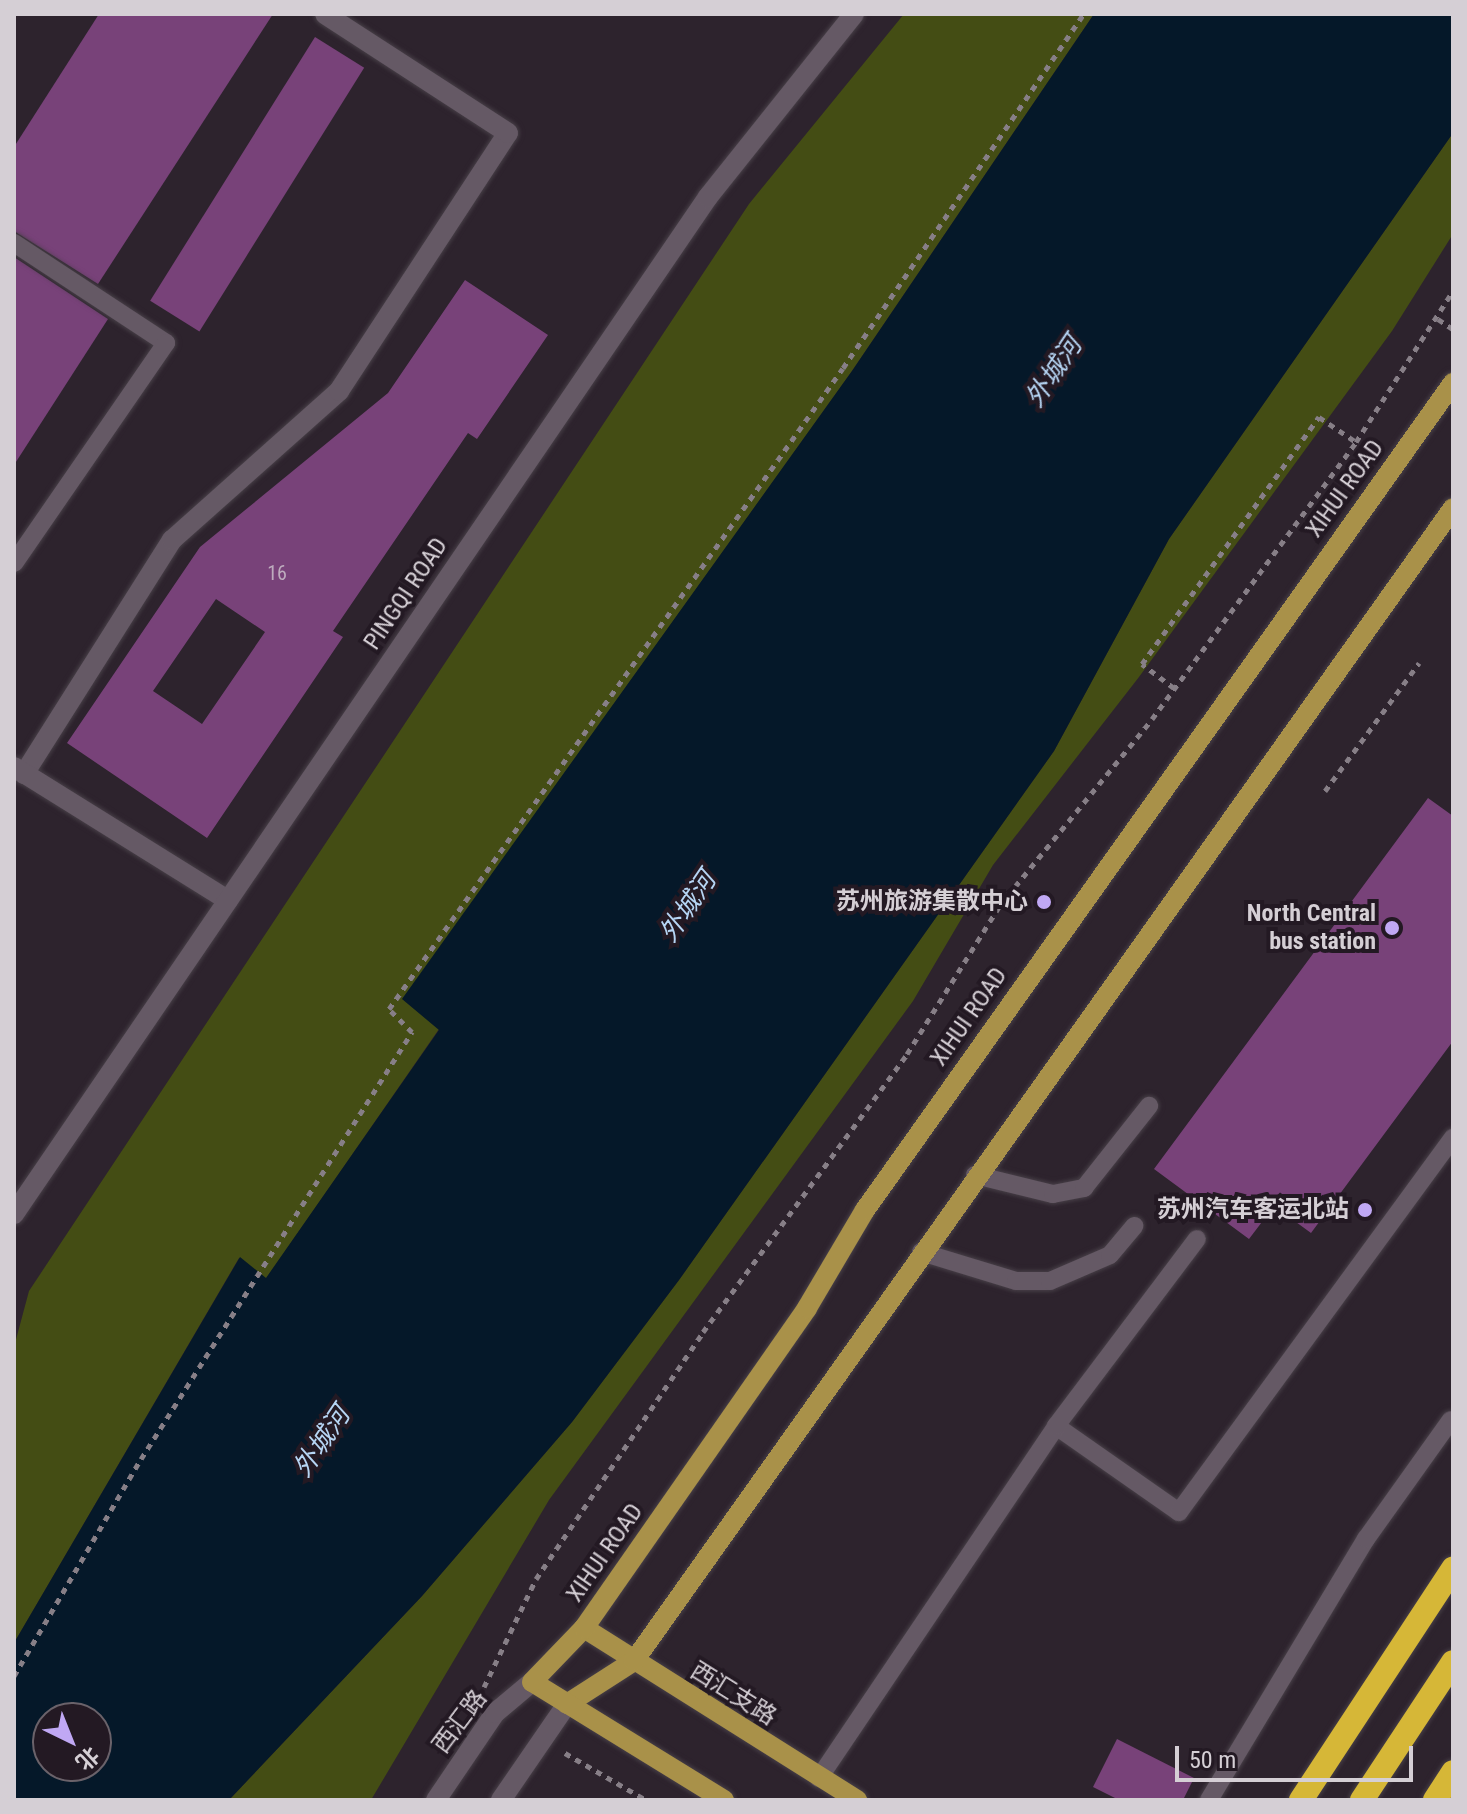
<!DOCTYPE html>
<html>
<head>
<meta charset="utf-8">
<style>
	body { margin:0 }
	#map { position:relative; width:1467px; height:1814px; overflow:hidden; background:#2d232d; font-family:"Roboto Condensed","Noto Sans SC",sans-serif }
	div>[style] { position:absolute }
	.green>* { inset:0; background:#444d14 }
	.water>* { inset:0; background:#051829 }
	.building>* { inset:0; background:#784279; transform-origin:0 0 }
	.path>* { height:5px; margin-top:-2.5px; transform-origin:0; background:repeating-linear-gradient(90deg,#877f87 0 6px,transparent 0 12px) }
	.roads { filter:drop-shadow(0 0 2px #473f47) drop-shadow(0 0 2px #473f47) }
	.lane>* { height:18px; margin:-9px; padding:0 9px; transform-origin:9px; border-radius:9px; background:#655965 }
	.street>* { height:20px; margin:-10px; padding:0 10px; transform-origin:10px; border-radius:10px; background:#655965 }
	.secondary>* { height:20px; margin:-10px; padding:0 10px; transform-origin:10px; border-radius:10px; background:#655965 }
	.primary>* { height:20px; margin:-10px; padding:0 10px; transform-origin:10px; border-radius:10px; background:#a99149 }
	.highway>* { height:24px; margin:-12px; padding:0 12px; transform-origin:12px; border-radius:12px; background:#d6b737 }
	.dots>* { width:22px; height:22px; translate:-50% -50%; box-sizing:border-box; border:4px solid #231923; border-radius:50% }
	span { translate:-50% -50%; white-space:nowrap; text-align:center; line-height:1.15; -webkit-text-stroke:8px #231923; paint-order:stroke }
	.number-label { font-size:20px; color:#beacbe }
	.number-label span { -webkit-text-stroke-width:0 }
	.street-label { font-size:24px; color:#d5cfd5 }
	.poi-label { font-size:24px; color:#d5cfd5; font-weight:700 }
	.right { translate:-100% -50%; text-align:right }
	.water-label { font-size:26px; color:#b6d5f4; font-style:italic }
	.frame { position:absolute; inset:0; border:16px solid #d5cfd5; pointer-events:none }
	.north { position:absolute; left:32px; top:1702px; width:80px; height:80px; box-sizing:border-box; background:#231923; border:2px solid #6a626a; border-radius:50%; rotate:137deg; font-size:22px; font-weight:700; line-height:32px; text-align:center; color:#d5cfd5 }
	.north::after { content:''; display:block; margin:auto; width:28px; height:36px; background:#c0a8f4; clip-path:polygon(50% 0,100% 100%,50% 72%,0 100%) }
	.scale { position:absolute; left:1175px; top:1746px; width:238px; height:36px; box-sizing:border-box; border:4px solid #d5cfd5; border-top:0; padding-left:10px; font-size:24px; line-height:28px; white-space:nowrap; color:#d5cfd5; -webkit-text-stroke:6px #231923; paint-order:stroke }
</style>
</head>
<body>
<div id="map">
	<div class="green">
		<i style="clip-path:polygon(904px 14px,1094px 14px,852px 371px,403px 999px,439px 1029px,266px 1279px,239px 1258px,14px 1643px,14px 1347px,29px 1291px,749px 204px)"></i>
		<i style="clip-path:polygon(1453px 133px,1453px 234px,1392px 331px,1139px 677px,993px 865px,913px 1001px,549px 1500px,371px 1800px,229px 1800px,422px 1596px,572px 1422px,679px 1280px,1054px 751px,1169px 539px)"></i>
	</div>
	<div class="water">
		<i style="clip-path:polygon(evenodd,1094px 14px,1453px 14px,1453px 133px,1169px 539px,1054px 751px,679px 1280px,572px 1422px,422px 1596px,229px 1800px,14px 1800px,14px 1643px,240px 1257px,266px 1278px,439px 1030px,402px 999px,852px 371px,1094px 14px,48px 1718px,96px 1718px,96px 1766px,48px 1766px,48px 1718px)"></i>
	</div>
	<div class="building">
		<i style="clip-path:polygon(99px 14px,273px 14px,98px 284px,14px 231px,14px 147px)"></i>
		<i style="left:315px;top:37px;width:58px;height:311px;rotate:32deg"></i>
		<i style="clip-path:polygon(14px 257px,108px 319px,14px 465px)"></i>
		<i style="clip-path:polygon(evenodd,465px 280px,548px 335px,477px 439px,468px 433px,333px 631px,343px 637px,207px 838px,67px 743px,200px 547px,388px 393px,465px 280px,216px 599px,265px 632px,202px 724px,153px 691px,216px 599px)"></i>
		<i style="clip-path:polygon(1428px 798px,1453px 816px,1453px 1041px,1311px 1233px,1274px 1206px,1249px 1239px,1154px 1169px)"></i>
		<i style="clip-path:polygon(1117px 1739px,1194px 1778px,1183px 1800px,1119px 1800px,1093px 1787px)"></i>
	</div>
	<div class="path">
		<i style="left:1438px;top:319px;width:18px;rotate:34deg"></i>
		<i style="left:1174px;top:688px;width:40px;rotate:-143deg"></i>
		<i style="left:1142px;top:664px;width:304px;rotate:-54.4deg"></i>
		<i style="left:1319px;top:417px;width:45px;rotate:34deg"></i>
		<i style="left:1325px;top:791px;width:159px;rotate:-53.7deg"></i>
		<i style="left:14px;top:1676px;width:251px;rotate:-59.7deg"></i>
		<i style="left:141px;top:1459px;width:506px;rotate:-57.6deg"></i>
		<i style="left:412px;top:1032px;width:33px;rotate:-135deg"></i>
		<i style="left:389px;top:1009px;width:785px;rotate:-54.69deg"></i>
		<i style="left:843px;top:368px;width:428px;rotate:-55.8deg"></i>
		<i style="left:484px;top:1687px;width:120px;rotate:-64.3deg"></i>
		<i style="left:536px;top:1579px;width:298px;rotate:-55.9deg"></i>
		<i style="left:703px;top:1332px;width:345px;rotate:-53.7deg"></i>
		<i style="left:907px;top:1054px;width:176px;rotate:-58deg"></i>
		<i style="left:1000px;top:905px;width:240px;rotate:-50.7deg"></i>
		<i style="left:1152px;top:719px;width:344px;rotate:-53.6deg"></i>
		<i style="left:1356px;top:442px;width:179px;rotate:-57.3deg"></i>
		<i style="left:565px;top:1753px;width:94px;rotate:30.1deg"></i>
	</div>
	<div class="roads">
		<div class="lane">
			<i style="left:14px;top:243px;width:182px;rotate:33.3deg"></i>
			<i style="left:166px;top:343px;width:267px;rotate:124.6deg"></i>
			<i style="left:975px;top:1175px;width:80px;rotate:13.7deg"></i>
			<i style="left:1053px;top:1194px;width:32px;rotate:-11deg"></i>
			<i style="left:1084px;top:1188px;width:105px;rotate:-51.6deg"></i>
			<i style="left:921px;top:1252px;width:99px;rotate:17deg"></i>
			<i style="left:1016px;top:1281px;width:34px"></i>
			<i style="left:1050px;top:1281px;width:65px;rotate:-23.4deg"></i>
			<i style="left:1110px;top:1255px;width:38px;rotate:-50deg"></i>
			<i style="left:1056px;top:1426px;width:150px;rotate:35deg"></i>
			<i style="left:1179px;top:1512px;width:464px;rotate:-53.8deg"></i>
			<i style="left:819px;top:1778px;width:424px;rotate:-56deg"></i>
			<i style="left:1056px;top:1426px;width:234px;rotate:-53deg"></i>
			<i style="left:1209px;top:1800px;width:305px;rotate:-59deg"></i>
			<i style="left:1366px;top:1539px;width:146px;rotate:-54.5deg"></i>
		</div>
		<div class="street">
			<i style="left:24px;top:774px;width:277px;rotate:-57.7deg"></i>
			<i style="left:172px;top:540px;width:224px;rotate:-41.7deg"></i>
			<i style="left:339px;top:391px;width:308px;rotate:-56.8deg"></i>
			<i style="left:508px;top:133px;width:218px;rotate:-147deg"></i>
		</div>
		<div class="secondary">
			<i style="left:14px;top:767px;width:252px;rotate:31.9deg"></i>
			<i style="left:14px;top:1214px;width:1231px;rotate:-55.69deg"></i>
			<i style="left:708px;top:197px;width:234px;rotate:-51.4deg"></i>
			<i style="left:436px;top:1800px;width:105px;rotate:-55.9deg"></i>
			<i style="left:495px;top:1713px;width:48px;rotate:-40deg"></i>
			<i style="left:501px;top:1800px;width:116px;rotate:-55.5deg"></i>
		</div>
		<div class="primary">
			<i style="left:584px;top:1628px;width:323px;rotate:32.2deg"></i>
			<i style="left:567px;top:1704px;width:80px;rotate:-32.7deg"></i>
			<i style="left:634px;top:1661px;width:1414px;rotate:-54.61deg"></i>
			<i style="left:724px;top:1800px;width:225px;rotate:-148.4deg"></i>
			<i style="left:532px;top:1682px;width:75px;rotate:-46.1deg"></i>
			<i style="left:584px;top:1628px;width:390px;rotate:-55.1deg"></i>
			<i style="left:807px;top:1308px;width:114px;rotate:-59.4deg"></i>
			<i style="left:865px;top:1210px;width:1015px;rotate:-54.59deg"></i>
		</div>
		<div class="highway">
			<i style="left:1301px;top:1800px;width:277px;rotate:-56.7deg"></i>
			<i style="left:1362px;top:1800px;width:165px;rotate:-56.6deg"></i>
			<i style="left:1435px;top:1800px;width:33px;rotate:-57deg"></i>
		</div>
	</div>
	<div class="dots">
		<i style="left:1044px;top:902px;background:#c0a8f4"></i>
		<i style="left:1392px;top:928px;background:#c0a8f4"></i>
		<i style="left:1365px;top:1210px;background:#c0a8f4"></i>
	</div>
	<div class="number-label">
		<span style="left:277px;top:573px">16</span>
	</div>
	<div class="street-label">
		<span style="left:1345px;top:489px;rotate:-54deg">XIHUI ROAD</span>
		<span style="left:406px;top:594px;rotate:-56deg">PINGQI ROAD</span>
		<span style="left:969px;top:1017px;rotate:-55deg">XIHUI ROAD</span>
		<span style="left:605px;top:1553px;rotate:-55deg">XIHUI ROAD</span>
		<span style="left:733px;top:1694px;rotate:32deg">西汇支路</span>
		<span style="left:460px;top:1722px;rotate:-53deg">西汇路</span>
	</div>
	<div class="poi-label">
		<span class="right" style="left:1028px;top:902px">苏州旅游集散中心</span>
		<span class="right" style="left:1376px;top:928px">North Central<br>bus station</span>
		<span class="right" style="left:1349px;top:1210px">苏州汽车客运北站</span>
	</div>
	<div class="water-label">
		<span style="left:1054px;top:372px;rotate:-56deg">外城河</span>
		<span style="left:688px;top:907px;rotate:-56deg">外城河</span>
		<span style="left:322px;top:1442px;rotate:-56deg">外城河</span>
	</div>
	<div class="frame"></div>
	<div class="north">北</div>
	<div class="scale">50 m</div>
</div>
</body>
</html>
